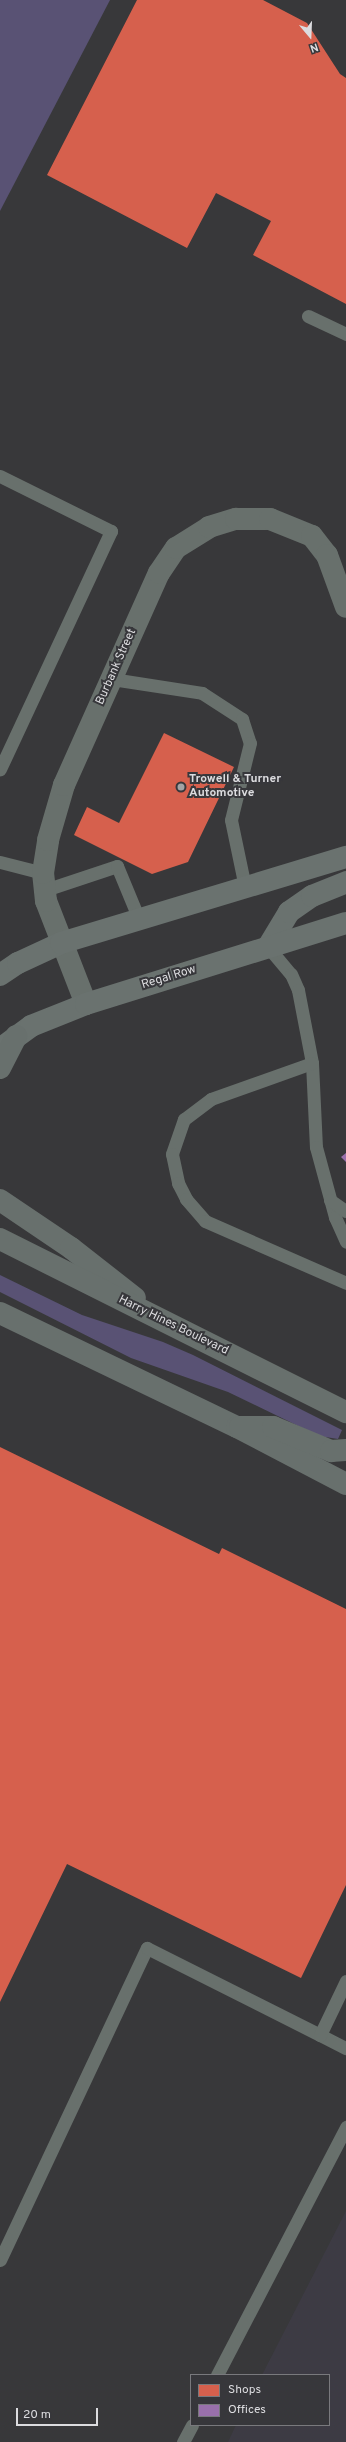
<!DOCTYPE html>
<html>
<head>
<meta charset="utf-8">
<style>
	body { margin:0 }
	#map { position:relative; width:346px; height:2442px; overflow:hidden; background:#38383a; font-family:Overpass,sans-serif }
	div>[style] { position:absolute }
	.built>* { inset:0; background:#3d3b44 }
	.green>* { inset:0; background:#595274 }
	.shops>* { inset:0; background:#d6604d }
	.offices>* { inset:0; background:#9970ab }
	.lane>* { height:13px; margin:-6.5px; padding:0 6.5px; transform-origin:6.5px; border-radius:6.5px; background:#68706c }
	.street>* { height:22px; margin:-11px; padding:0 11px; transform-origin:11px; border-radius:11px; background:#68706c }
	.secondary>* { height:22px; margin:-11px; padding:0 11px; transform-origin:11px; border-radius:11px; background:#6a726f }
	.primary>* { height:22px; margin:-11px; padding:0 11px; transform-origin:11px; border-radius:11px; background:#68706d }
	.dots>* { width:11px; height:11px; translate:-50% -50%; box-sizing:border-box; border:2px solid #37373b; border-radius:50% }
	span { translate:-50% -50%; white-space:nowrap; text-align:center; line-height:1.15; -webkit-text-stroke:4px #37373b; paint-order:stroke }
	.street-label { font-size:12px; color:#dcdcdf }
	.poi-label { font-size:12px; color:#dcdcdf; font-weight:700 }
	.left { translate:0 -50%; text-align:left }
	.legend { position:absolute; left:190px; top:2374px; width:140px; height:52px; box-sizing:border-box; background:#37373b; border:1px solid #79797d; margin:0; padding:5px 7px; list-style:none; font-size:12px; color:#dcdcdf }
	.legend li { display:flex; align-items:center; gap:8px; height:20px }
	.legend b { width:20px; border:1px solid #79797d }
	.north { position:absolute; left:290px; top:16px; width:40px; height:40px; -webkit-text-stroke:3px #37373b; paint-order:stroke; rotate:161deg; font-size:11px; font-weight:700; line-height:16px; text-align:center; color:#dcdcdf }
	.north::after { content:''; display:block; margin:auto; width:14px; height:18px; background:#dcdcdf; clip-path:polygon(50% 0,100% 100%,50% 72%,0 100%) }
	.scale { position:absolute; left:16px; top:2408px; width:82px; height:18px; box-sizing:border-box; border:2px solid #dcdcdf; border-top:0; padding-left:5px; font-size:12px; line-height:14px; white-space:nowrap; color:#dcdcdf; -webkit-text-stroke:3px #37373b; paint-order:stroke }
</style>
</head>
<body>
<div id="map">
	<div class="built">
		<i style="clip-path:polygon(346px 2211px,346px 2442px,228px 2442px,236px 2425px,329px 2425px,329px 2375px,262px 2375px)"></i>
	</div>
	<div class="green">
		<i style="clip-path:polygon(0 0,110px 0,0 211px)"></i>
		<i style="clip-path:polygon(0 1275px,82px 1315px,163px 1342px,193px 1355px,342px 1430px,338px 1439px,319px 1436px,228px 1392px,131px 1358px,0 1292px)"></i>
	</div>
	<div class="shops">
		<i style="clip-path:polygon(137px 0,263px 0,307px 23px,340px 74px,346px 78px,346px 304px,253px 255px,271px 221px,216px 193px,187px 248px,47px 175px)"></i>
		<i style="clip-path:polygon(164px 733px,234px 767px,188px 862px,152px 874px,74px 835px,87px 807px,119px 823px)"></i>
		<i style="clip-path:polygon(0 1447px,219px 1554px,222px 1548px,346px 1609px,346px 1885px,301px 1978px,67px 1864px,0 2002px)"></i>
	</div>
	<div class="offices">
		<i style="clip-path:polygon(346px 1153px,346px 1162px,341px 1157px)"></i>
	</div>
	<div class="lane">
		<i style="left:308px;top:316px;width:42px;rotate:25.3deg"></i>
		<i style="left:0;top:476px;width:124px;rotate:26.4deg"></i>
		<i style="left:111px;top:531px;width:263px;rotate:115deg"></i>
		<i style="left:112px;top:679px;width:91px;rotate:8.8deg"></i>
		<i style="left:202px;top:693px;width:48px;rotate:33deg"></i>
		<i style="left:242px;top:719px;width:25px;rotate:72deg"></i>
		<i style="left:250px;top:743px;width:79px;rotate:103.9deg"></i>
		<i style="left:231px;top:820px;width:68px;rotate:78.2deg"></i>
		<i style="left:0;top:862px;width:44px;rotate:14.3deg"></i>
		<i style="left:45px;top:890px;width:76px;rotate:-18.4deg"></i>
		<i style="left:117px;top:866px;width:57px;rotate:67.5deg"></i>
		<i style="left:268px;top:947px;width:35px;rotate:50deg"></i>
		<i style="left:291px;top:974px;width:17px;rotate:66deg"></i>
		<i style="left:298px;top:990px;width:74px;rotate:79.1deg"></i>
		<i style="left:312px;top:1063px;width:84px;rotate:87.3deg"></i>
		<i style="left:316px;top:1147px;width:73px;rotate:74.8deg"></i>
		<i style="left:335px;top:1217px;width:27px;rotate:66deg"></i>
		<i style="left:312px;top:1063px;width:107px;rotate:160.4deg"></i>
		<i style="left:211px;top:1099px;width:34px;rotate:143deg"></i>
		<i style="left:184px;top:1119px;width:37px;rotate:109deg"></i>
		<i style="left:172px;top:1154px;width:30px;rotate:78deg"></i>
		<i style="left:178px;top:1183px;width:18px;rotate:63deg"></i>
		<i style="left:186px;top:1199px;width:29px;rotate:49deg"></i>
		<i style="left:205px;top:1221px;width:154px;rotate:23.7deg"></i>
		<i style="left:330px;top:1200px;width:19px;rotate:35deg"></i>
		<i style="left:320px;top:2035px;width:29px;rotate:27deg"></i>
		<i style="left:0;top:2260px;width:345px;rotate:-64.8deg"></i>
		<i style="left:147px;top:1948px;width:194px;rotate:26.7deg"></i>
		<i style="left:320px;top:2035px;width:60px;rotate:-64.3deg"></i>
		<i style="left:217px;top:2375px;width:280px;rotate:-62.5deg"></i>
		<i style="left:183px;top:2442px;width:19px;rotate:-62deg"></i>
	</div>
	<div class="street">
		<i style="left:86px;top:1004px;width:110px;rotate:-111.2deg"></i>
		<i style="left:46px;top:901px;width:28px;rotate:-96deg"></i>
		<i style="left:43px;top:873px;width:33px;rotate:-81deg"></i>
		<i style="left:48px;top:840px;width:57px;rotate:-73.8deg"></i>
		<i style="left:64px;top:785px;width:232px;rotate:-65.9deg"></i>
		<i style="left:159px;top:573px;width:30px;rotate:-56deg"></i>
		<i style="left:176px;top:548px;width:39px;rotate:-32deg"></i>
		<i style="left:209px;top:527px;width:28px;rotate:-17deg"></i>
		<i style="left:236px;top:519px;width:34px"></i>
		<i style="left:270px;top:519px;width:45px;rotate:22deg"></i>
		<i style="left:312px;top:536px;width:24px;rotate:52deg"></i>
		<i style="left:327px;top:555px;width:55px;rotate:69.9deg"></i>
	</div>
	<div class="secondary">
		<i style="left:268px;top:947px;width:41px;rotate:-59deg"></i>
		<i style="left:289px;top:912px;width:28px;rotate:-35deg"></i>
		<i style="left:312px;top:896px;width:37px;rotate:-22deg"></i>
		<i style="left:0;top:975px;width:22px;rotate:-34deg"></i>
		<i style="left:18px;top:963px;width:47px;rotate:-24.9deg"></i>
		<i style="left:61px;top:943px;width:298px;rotate:-16.8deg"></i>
		<i style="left:1px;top:1048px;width:37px;rotate:-36deg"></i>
		<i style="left:31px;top:1026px;width:59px;rotate:-21.8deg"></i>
		<i style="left:86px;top:1004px;width:272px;rotate:-17.3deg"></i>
	</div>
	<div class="primary">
		<i style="left:0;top:1068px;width:36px;rotate:-63deg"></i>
		<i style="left:0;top:1200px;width:86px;rotate:34.1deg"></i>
		<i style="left:71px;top:1248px;width:81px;rotate:38deg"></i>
		<i style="left:0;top:1239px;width:387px;rotate:26.6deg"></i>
		<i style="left:0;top:1313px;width:263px;rotate:25.7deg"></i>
		<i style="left:237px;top:1427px;width:123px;rotate:27.6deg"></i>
		<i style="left:240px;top:1427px;width:33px"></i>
		<i style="left:273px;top:1427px;width:63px;rotate:22.5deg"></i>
		<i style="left:331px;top:1451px;width:15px;rotate:-4deg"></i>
	</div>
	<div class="dots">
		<i style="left:181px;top:787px;background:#a3a3a5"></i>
	</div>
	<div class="street-label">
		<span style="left:117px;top:667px;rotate:-66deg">Burbank Street</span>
		<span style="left:169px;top:978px;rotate:-17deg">Regal Row</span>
		<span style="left:173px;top:1326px;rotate:26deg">Harry Hines Boulevard</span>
	</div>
	<div class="poi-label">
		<span class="left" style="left:189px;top:787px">Trowell &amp; Turner<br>Automotive</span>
	</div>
	<ul class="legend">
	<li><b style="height:11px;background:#d6604d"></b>Shops</li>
	<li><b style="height:11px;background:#9970ab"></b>Offices</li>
	</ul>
	<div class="north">N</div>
	<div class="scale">20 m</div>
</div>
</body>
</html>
